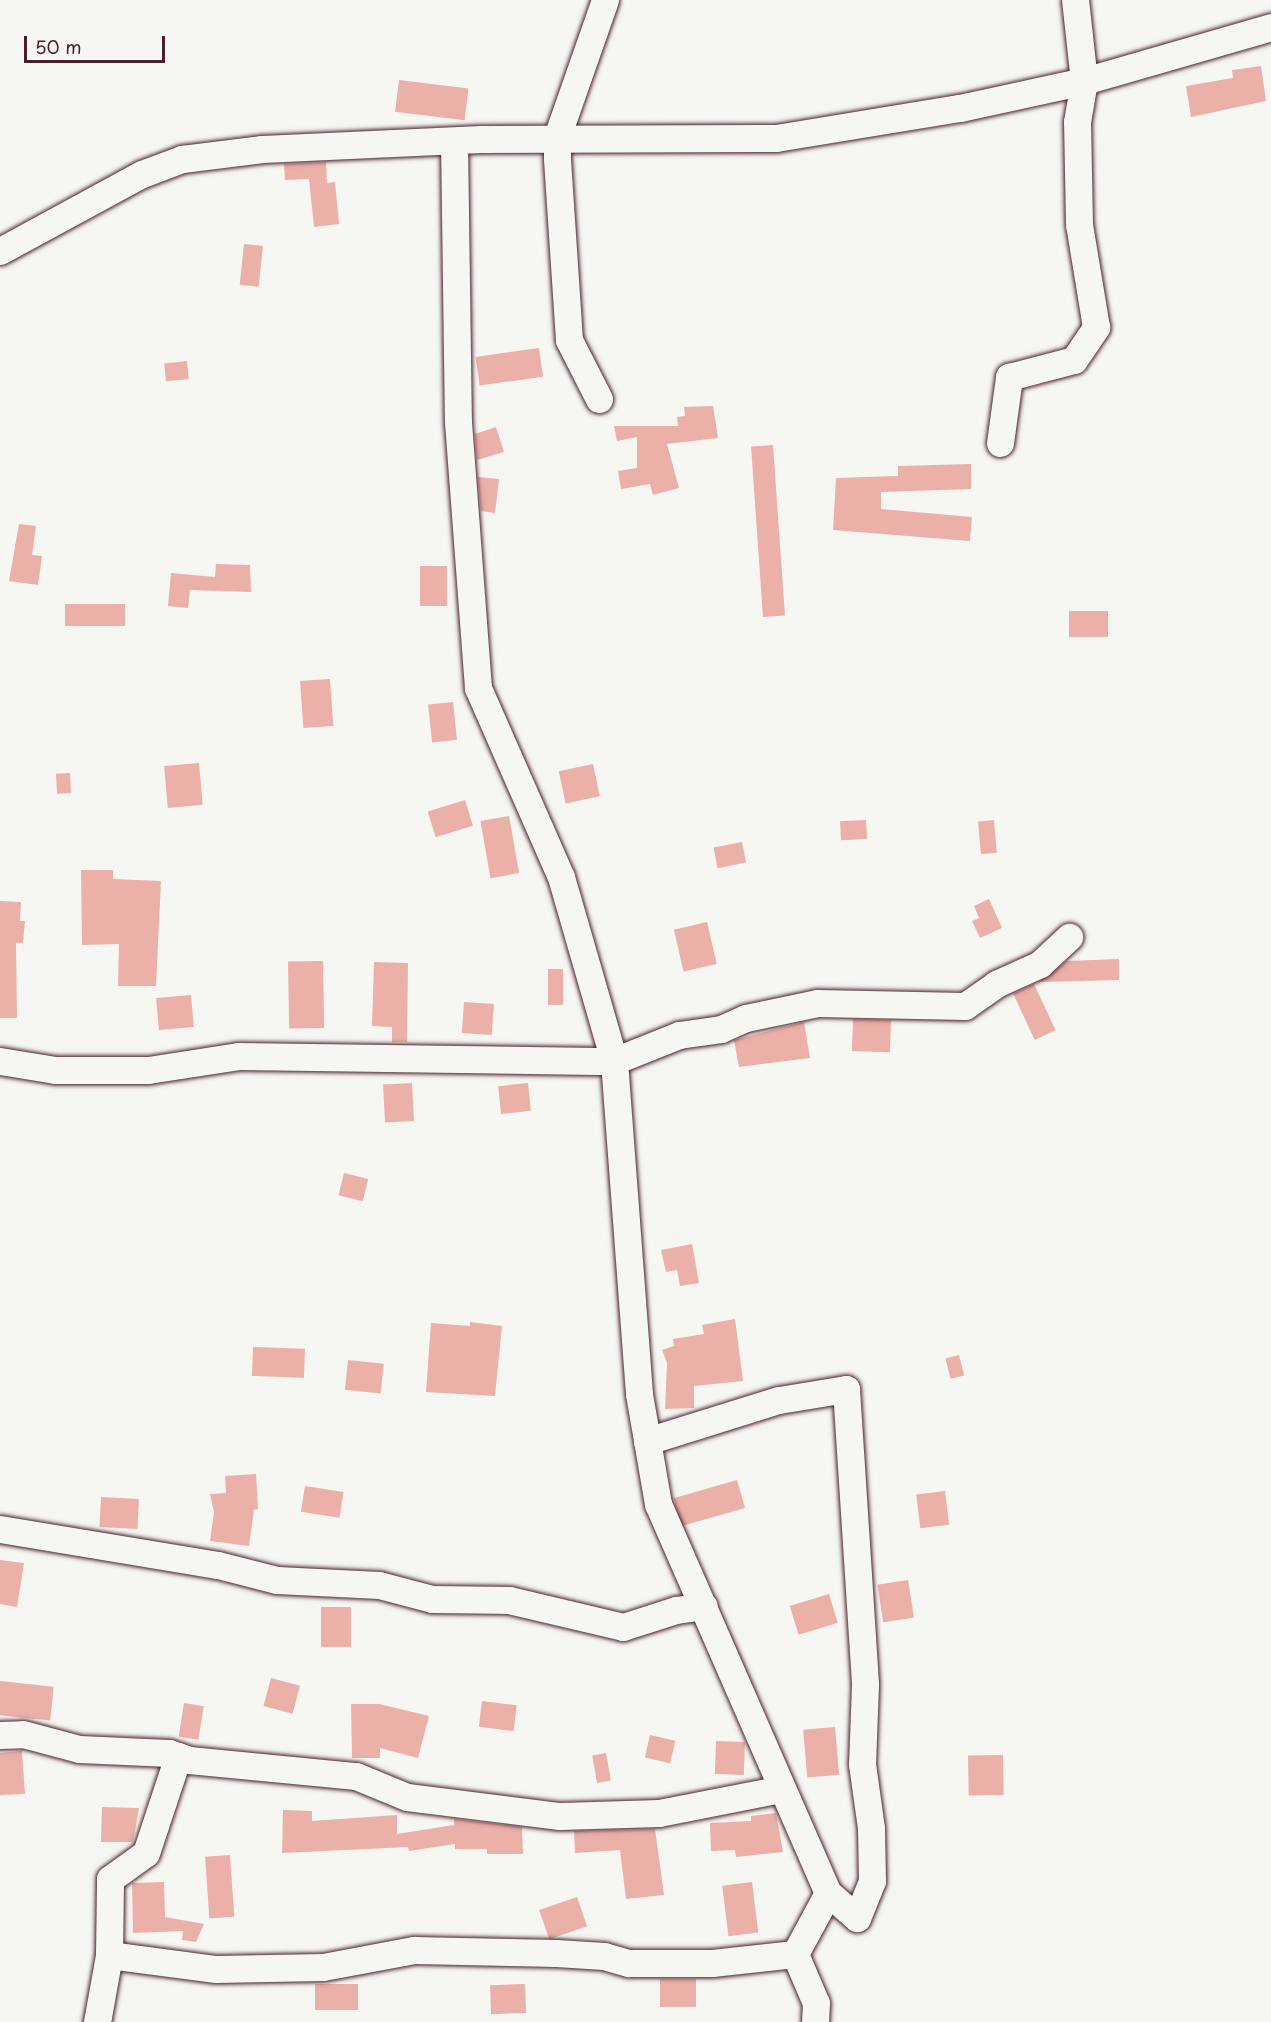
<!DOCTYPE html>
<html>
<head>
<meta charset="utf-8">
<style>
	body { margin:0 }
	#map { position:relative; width:1271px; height:2022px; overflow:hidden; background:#f6f6f2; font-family:"Playpen Sans",sans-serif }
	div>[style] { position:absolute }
	.building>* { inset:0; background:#ebb0a8; transform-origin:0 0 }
	.roads { filter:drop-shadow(0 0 2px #4a1f2b) drop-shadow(0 0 2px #4a1f2b) }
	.minor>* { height:27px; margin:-13.5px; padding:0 13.5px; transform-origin:13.5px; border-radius:13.5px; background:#f6f6f2 }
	span { translate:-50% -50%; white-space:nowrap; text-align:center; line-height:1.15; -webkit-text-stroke:4.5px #f6f6f2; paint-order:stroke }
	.scale { position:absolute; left:24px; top:36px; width:141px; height:27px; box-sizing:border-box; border:3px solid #4a1f2b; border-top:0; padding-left:8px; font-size:18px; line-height:21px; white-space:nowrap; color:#4a1f2b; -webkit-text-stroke:4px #f6f6f2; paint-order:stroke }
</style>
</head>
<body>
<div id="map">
	<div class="building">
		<i style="clip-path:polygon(1261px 66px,1266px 101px,1191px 117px,1186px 86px,1233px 78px,1232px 70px)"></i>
		<i style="left:399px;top:80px;width:70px;height:32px;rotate:7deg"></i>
		<i style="clip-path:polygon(326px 162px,327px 183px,335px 182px,339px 224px,314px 227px,309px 179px,285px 180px,284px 164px)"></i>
		<i style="left:244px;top:244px;width:19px;height:41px;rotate:6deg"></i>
		<i style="left:539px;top:348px;width:29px;height:64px;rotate:82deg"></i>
		<i style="left:187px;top:361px;width:18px;height:23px;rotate:84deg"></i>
		<i style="clip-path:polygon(713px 406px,718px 438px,667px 444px,679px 488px,653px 495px,650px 484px,621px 489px,618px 471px,637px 468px,637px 437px,617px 441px,614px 426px,678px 426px,677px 417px,685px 416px,684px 407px)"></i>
		<i style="clip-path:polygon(496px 427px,504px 452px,477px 460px,475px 434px)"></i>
		<i style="left:773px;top:445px;width:171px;height:22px;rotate:86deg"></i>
		<i style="clip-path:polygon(971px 464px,971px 489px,881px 492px,881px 509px,972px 517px,970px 541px,833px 530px,836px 478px,898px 476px,898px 466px)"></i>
		<i style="clip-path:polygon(478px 477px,499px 479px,495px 513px,481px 511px)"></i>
		<i style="clip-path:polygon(19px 524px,36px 526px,32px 555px,42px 556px,38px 585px,9px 581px)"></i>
		<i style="clip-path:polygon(216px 564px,250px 565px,251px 592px,190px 590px,188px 608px,168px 606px,171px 573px,215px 577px)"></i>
		<i style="left:420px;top:566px;width:27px;height:40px"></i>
		<i style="left:125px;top:604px;width:22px;height:60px;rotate:90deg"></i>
		<i style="left:1108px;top:611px;width:26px;height:39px;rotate:90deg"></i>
		<i style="left:330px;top:679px;width:47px;height:30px;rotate:86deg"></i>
		<i style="left:453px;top:702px;width:38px;height:25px;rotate:84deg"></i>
		<i style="left:199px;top:763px;width:42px;height:35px;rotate:85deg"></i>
		<i style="left:593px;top:764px;width:33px;height:35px;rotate:78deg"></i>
		<i style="left:70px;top:773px;width:20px;height:14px;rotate:87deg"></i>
		<i style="left:465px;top:800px;width:27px;height:39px;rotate:73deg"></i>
		<i style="left:509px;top:816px;width:58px;height:29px;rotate:80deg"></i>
		<i style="left:866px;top:820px;width:19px;height:26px;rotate:87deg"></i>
		<i style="left:994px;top:820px;width:33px;height:16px;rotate:85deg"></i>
		<i style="left:742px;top:842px;width:21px;height:29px;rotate:79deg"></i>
		<i style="clip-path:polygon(81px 870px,113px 870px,113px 879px,161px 881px,156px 986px,118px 986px,119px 944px,82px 945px)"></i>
		<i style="clip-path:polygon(989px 899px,1002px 928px,980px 938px,972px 921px,979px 918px,974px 906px)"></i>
		<i style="clip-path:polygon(0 901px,21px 902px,20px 921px,25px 921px,23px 943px,16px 943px,17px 1018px,0 1018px)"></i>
		<i style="left:707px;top:922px;width:43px;height:34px;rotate:77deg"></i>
		<i style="clip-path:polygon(1119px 959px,1119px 980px,1038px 982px,1067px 961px)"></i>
		<i style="left:323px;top:961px;width:67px;height:35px;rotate:89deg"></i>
		<i style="clip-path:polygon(374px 962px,408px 963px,407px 1042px,392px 1042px,392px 1027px,372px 1026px)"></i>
		<i style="left:548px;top:969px;width:15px;height:36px"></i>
		<i style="left:1034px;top:984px;width:51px;height:23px;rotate:65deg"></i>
		<i style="left:191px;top:995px;width:32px;height:35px;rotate:85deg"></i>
		<i style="left:464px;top:1002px;width:30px;height:31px;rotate:4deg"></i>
		<i style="left:853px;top:1019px;width:38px;height:32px;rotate:2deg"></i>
		<i style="clip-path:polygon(804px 1022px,810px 1058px,739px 1067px,734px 1040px)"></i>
		<i style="left:412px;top:1083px;width:38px;height:29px;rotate:87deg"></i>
		<i style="left:528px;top:1083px;width:28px;height:30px;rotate:84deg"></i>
		<i style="left:344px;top:1173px;width:25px;height:23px;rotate:14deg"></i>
		<i style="clip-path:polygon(692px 1244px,699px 1283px,680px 1286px,677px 1270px,666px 1272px,661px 1250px)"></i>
		<i style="clip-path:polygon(735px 1319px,743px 1381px,694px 1386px,694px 1408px,665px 1409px,667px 1363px,662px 1350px,674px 1346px,673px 1339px,704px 1334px,702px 1325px)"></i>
		<i style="clip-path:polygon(470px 1322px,502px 1326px,495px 1396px,426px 1392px,431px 1323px,470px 1326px)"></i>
		<i style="left:253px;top:1347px;width:52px;height:29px;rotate:2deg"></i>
		<i style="left:959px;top:1355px;width:21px;height:14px;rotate:76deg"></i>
		<i style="left:348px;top:1360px;width:36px;height:30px;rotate:6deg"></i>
		<i style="clip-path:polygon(256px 1474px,258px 1509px,254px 1510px,249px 1546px,210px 1541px,214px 1512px,210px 1494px,226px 1493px,225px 1476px)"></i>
		<i style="left:737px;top:1480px;width:29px;height:66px;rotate:74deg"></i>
		<i style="left:305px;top:1486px;width:39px;height:26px;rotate:9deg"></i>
		<i style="left:945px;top:1491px;width:34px;height:29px;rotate:83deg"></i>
		<i style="left:101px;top:1497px;width:38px;height:30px;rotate:3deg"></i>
		<i style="clip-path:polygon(0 1560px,24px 1563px,17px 1607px,0 1604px)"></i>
		<i style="left:908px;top:1580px;width:38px;height:31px;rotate:81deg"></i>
		<i style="left:829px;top:1594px;width:30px;height:41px;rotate:73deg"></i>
		<i style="left:321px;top:1607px;width:30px;height:40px"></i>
		<i style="left:271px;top:1678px;width:30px;height:29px;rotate:15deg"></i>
		<i style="left:0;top:1681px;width:54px;height:34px;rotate:6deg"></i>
		<i style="left:482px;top:1701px;width:35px;height:26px;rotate:7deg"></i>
		<i style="left:184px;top:1703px;width:20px;height:34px;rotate:9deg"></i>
		<i style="clip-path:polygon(351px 1704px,379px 1704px,429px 1716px,418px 1758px,380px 1748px,380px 1758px,352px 1758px)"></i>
		<i style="left:835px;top:1727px;width:48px;height:32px;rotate:85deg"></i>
		<i style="left:650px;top:1735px;width:26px;height:23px;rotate:13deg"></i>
		<i style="left:716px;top:1741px;width:29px;height:33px;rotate:2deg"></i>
		<i style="clip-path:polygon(22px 1751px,25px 1794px,0 1795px,0 1753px)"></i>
		<i style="left:606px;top:1753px;width:28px;height:14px;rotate:80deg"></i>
		<i style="left:1003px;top:1755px;width:40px;height:35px;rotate:89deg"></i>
		<i style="clip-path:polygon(102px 1807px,139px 1808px,133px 1842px,101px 1842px)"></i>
		<i style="clip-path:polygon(283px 1810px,312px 1811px,312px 1821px,397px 1815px,397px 1834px,454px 1825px,454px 1819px,522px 1827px,523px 1854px,487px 1854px,487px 1849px,455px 1849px,455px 1844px,409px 1851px,408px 1847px,282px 1853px)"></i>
		<i style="clip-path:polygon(776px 1813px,783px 1852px,736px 1857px,735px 1850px,711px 1851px,710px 1823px,751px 1821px,751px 1816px)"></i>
		<i style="clip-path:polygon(655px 1829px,664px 1895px,626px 1899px,620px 1850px,575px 1853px,574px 1831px)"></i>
		<i style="left:230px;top:1855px;width:62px;height:25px;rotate:86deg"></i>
		<i style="clip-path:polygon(164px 1882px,165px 1917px,204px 1924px,196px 1942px,182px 1940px,183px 1931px,133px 1933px,132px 1883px)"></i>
		<i style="left:752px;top:1882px;width:51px;height:30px;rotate:83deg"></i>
		<i style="left:577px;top:1897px;width:31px;height:40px;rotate:71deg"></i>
		<i style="left:660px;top:1979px;width:36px;height:28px"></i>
		<i style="left:315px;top:1984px;width:43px;height:26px"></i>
		<i style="left:525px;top:1984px;width:29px;height:35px;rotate:88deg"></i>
	</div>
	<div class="roads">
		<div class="minor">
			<i style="left:454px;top:141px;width:281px;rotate:89.2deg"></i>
			<i style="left:458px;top:422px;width:267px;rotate:85.7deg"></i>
			<i style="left:478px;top:688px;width:206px;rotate:66.3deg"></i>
			<i style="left:561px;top:877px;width:191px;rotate:73.9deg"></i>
			<i style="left:614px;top:1061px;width:334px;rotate:85.7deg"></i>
			<i style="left:639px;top:1394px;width:112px;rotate:80.2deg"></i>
			<i style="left:658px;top:1504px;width:425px;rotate:66.4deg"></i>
			<i style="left:828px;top:1893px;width:69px;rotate:118.4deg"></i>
			<i style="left:0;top:251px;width:162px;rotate:-28.5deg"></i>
			<i style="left:142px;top:174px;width:43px;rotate:-20.6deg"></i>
			<i style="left:182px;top:159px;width:81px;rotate:-7.1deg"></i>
			<i style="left:262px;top:149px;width:219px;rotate:-2.6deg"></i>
			<i style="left:481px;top:139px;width:295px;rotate:-0.2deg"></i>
			<i style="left:776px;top:138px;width:186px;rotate:-9.3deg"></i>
			<i style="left:960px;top:108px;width:127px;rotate:-12.3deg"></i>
			<i style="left:1084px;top:81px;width:195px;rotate:-16.1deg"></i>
			<i style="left:599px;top:399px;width:66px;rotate:-117deg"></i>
			<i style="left:569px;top:340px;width:182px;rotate:-93.8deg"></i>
			<i style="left:557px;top:158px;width:21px;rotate:-90deg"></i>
			<i style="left:557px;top:137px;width:145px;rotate:-70.7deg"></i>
			<i style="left:1000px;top:443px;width:67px;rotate:-82.2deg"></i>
			<i style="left:1009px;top:377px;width:67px;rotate:-14.7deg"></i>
			<i style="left:1074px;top:360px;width:40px;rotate:-56deg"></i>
			<i style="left:1096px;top:327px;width:104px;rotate:-99.4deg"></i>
			<i style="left:1079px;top:224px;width:102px;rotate:-91.1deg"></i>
			<i style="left:1077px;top:122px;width:42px;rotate:-80.3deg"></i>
			<i style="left:1084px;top:81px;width:81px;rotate:-96.3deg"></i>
			<i style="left:0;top:1061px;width:56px;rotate:9.3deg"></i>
			<i style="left:55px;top:1070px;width:93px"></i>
			<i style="left:148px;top:1070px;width:91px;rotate:-8.8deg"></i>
			<i style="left:238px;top:1056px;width:376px;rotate:0.8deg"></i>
			<i style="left:614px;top:1061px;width:70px;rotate:-21.8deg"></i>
			<i style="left:679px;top:1035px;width:42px;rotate:-8.1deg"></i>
			<i style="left:721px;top:1029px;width:27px;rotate:-24deg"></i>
			<i style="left:746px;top:1018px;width:73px;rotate:-11.9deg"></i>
			<i style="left:817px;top:1003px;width:148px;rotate:1.2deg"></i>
			<i style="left:965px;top:1006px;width:38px;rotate:-35deg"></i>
			<i style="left:996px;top:984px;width:48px;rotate:-24.4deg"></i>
			<i style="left:1040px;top:964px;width:40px;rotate:-43deg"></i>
			<i style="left:647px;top:1441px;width:138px;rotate:-17.3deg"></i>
			<i style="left:779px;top:1400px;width:68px;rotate:-9.3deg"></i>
			<i style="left:846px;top:1389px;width:296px;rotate:86.3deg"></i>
			<i style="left:865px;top:1684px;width:80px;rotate:92.1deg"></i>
			<i style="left:862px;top:1764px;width:65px;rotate:82deg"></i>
			<i style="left:871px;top:1828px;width:53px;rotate:88.9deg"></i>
			<i style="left:872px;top:1881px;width:40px;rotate:112deg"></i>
			<i style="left:857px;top:1918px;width:38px;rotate:-139deg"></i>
			<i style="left:0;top:1529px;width:221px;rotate:9.4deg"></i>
			<i style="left:218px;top:1565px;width:61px;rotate:14.3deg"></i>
			<i style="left:277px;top:1580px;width:102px;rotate:2.8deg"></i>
			<i style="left:379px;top:1585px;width:55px;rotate:14.8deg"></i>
			<i style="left:432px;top:1599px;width:77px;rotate:0.7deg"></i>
			<i style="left:509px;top:1600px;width:117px;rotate:13.3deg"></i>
			<i style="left:623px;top:1627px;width:56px;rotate:-17.8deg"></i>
			<i style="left:676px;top:1610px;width:28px;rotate:-8deg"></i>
			<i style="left:0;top:1735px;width:23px;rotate:-2deg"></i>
			<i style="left:23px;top:1734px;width:58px;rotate:15deg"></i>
			<i style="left:79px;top:1749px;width:90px;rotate:2.5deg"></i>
			<i style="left:169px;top:1753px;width:21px;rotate:19deg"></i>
			<i style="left:189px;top:1760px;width:168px;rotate:5.5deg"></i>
			<i style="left:356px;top:1776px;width:55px;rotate:22.4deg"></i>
			<i style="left:407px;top:1797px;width:154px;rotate:7.1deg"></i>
			<i style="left:560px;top:1816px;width:99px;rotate:-1.7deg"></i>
			<i style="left:659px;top:1813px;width:124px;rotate:-11.1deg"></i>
			<i style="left:109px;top:1955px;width:108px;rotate:7.5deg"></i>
			<i style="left:216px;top:1969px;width:107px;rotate:-1.1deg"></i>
			<i style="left:323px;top:1967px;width:93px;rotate:-10.6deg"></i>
			<i style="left:414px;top:1950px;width:142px;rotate:1.2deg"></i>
			<i style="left:556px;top:1953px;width:48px;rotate:3.6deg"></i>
			<i style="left:604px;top:1956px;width:26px;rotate:16deg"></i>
			<i style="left:629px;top:1963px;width:83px"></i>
			<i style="left:712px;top:1963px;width:83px;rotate:-6.2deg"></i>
			<i style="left:795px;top:1954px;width:53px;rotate:66.8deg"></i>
			<i style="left:816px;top:2003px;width:19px;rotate:93deg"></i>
			<i style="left:97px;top:2022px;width:68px;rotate:-79.8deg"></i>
			<i style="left:109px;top:1955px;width:76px;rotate:-89.2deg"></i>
			<i style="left:110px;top:1879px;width:44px;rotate:-35.8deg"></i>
			<i style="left:146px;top:1853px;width:102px;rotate:-71.7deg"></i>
		</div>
	</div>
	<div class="scale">50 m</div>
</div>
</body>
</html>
